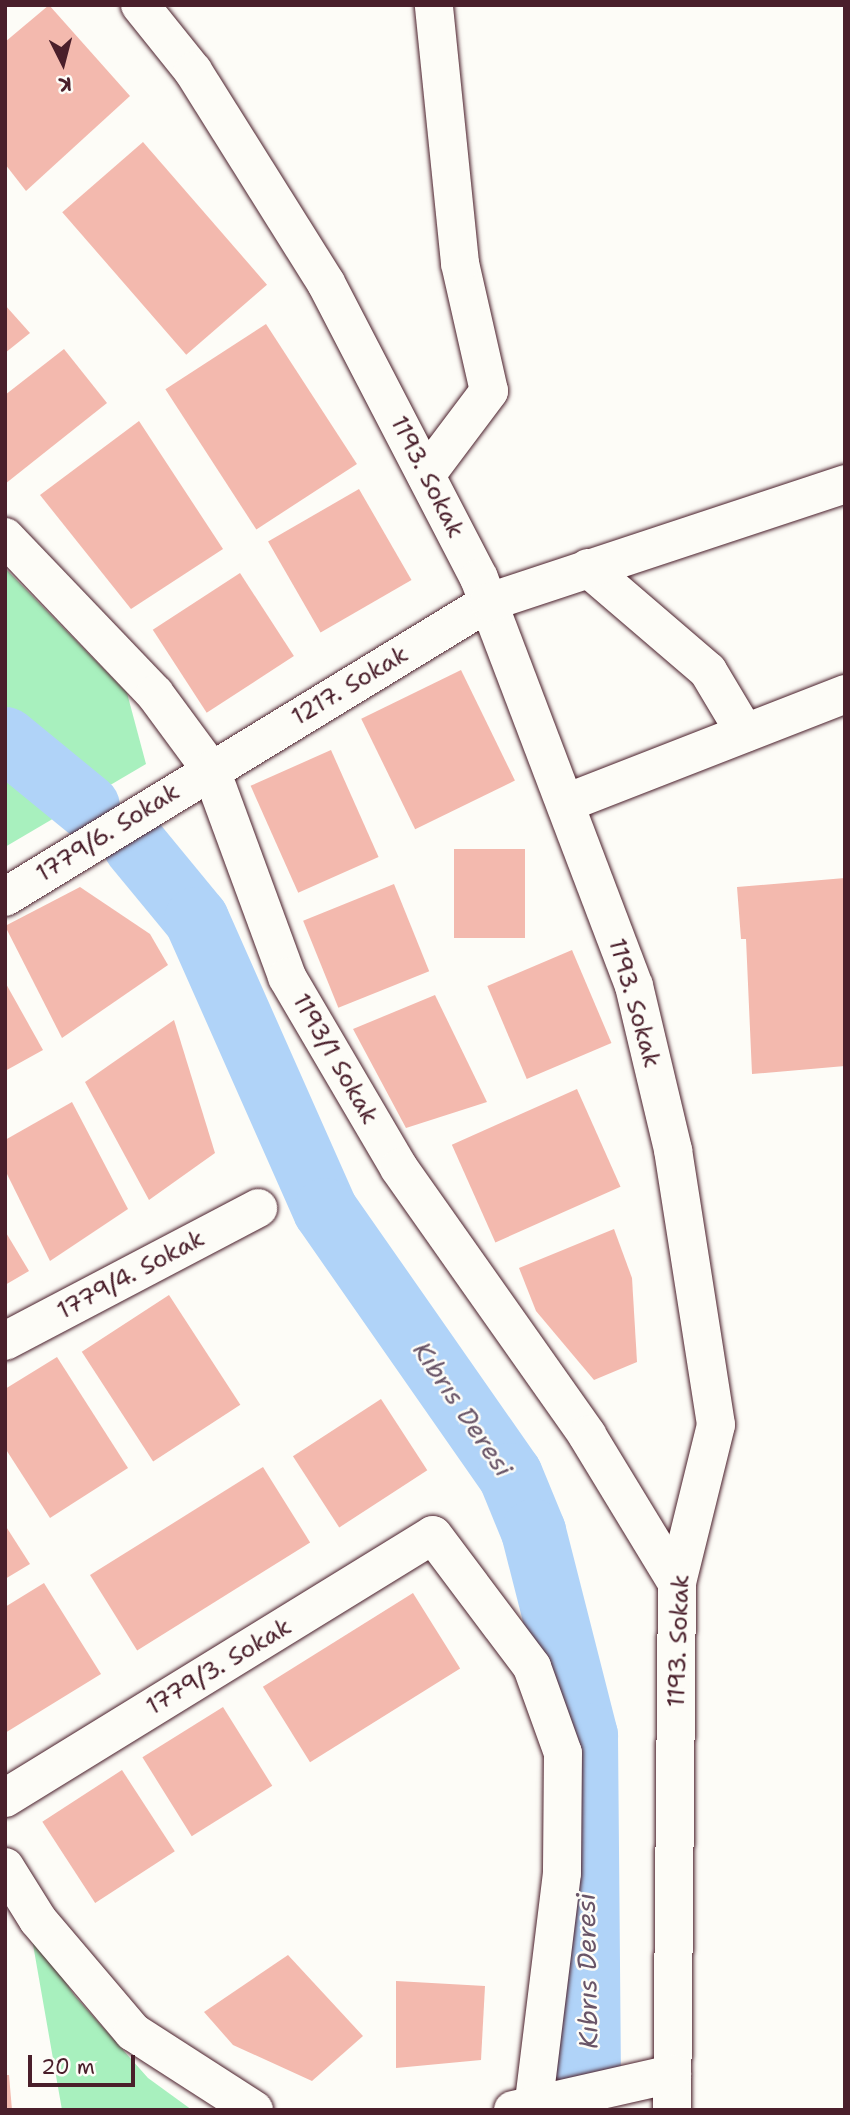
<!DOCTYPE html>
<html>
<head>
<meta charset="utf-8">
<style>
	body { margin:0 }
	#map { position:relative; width:850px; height:2115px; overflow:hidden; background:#fdfcf7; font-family:"Shantell Sans",sans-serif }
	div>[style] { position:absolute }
	.green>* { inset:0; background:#a8f0be }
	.river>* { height:65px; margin:-32.5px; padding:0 32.5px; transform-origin:32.5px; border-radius:32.5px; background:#b0d3f8 }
	.building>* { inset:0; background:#f3b9ae; transform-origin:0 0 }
	.roads { filter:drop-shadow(0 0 2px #4a1f2b) drop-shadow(0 0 2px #4a1f2b) }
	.minor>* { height:38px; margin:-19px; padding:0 19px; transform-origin:19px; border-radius:19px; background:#fdfcf7 }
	span { translate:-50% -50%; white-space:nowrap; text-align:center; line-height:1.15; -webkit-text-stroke:5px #fdfcf7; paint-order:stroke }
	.street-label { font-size:24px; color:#4a1f2b }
	.water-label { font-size:26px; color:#695568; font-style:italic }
	.frame { position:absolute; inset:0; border:7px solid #4a1f2b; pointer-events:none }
	.north { position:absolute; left:28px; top:28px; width:70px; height:70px; -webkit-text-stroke:5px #fdfcf7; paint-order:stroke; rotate:174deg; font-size:19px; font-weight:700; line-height:28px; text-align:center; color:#4a1f2b }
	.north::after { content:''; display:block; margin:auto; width:24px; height:32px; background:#4a1f2b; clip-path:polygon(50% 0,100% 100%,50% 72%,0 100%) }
	.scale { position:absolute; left:28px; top:2055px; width:107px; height:32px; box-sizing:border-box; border:4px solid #4a1f2b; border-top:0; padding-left:9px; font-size:21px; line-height:24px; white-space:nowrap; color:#4a1f2b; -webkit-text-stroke:5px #fdfcf7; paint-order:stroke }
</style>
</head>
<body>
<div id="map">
	<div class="green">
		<i style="clip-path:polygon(5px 568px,127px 693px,146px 764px,5px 847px)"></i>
		<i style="clip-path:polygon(31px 1933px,75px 1996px,148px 2078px,192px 2110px,62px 2110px)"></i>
	</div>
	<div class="river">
		<i style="left:5px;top:739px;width:106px;rotate:39.3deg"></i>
		<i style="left:135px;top:845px;width:96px;rotate:50.5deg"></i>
		<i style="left:196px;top:919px;width:318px;rotate:66.1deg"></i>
		<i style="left:325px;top:1210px;width:323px;rotate:55.1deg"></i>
		<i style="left:510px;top:1475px;width:61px;rotate:67.7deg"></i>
		<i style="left:533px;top:1531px;width:211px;rotate:75.7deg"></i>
		<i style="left:585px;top:1735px;width:347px;rotate:89.5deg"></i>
	</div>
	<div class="building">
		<i style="clip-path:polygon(49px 5px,130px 96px,26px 191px,5px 164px,5px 42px)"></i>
		<i style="left:143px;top:142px;width:189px;height:107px;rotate:49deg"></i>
		<i style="clip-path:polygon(5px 305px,30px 333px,5px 353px)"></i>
		<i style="left:266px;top:324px;width:167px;height:120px;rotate:57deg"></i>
		<i style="clip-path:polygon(64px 349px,107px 403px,5px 484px,5px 395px)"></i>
		<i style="clip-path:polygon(139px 421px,223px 549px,131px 609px,40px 495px)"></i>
		<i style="left:359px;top:489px;width:105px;height:105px;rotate:60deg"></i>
		<i style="left:240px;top:573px;width:99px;height:104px;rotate:57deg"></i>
		<i style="left:461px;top:670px;width:123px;height:111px;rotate:64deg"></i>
		<i style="left:331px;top:750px;width:117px;height:88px;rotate:66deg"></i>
		<i style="left:454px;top:849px;width:71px;height:89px"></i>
		<i style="clip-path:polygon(845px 878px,845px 1066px,752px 1074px,746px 939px,741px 939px,737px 887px)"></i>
		<i style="left:394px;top:884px;width:94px;height:98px;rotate:68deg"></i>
		<i style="clip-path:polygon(80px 887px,150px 934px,168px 965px,62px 1038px,5px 926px)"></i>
		<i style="left:572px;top:950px;width:101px;height:92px;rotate:67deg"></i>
		<i style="clip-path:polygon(5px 982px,43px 1050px,5px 1071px)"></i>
		<i style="clip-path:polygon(435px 995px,487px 1102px,406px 1128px,353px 1029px)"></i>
		<i style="clip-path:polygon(174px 1020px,215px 1153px,149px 1200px,85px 1082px)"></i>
		<i style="left:577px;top:1089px;width:107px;height:137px;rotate:66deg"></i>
		<i style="clip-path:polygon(72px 1102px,128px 1209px,50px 1261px,5px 1170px,5px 1140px)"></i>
		<i style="clip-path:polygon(614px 1229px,632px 1278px,637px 1362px,594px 1380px,536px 1311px,519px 1268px)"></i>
		<i style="clip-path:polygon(5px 1231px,29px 1271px,5px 1285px)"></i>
		<i style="left:169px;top:1295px;width:131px;height:104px;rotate:57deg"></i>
		<i style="clip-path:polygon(57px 1357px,128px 1468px,50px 1518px,5px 1448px,5px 1389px)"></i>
		<i style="left:381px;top:1399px;width:85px;height:105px;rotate:57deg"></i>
		<i style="left:263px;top:1467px;width:89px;height:204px;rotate:58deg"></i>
		<i style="clip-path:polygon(5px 1525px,30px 1564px,5px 1579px)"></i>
		<i style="clip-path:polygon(44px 1583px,101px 1674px,5px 1733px,5px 1607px)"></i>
		<i style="left:413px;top:1593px;width:89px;height:177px;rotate:58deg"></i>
		<i style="left:223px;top:1707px;width:93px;height:95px;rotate:58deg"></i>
		<i style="left:122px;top:1770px;width:97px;height:95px;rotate:57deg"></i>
		<i style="clip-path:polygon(288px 1955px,363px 2036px,312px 2081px,233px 2045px,204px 2012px)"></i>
		<i style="clip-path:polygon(396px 1981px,485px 1986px,481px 2060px,396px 2068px)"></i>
		<i style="clip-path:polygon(5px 2075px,9px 2075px,12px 2110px,5px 2110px)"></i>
	</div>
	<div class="roads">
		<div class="minor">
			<i style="left:140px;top:5px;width:85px;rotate:51.2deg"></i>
			<i style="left:193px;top:71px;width:250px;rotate:57.9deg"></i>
			<i style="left:326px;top:283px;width:332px;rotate:62.6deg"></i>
			<i style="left:479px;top:578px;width:436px;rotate:69.2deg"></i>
			<i style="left:634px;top:986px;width:169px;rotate:76.6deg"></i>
			<i style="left:673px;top:1150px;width:278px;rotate:81.1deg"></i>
			<i style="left:716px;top:1425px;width:163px;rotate:103.9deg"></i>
			<i style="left:677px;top:1583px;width:527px;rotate:90.54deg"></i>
			<i style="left:426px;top:475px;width:105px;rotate:-53.1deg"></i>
			<i style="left:489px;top:391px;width:131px;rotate:-102.8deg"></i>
			<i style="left:460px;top:263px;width:259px;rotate:-95.8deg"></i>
			<i style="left:5px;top:537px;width:217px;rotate:46.3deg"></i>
			<i style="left:155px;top:694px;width:94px;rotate:53.6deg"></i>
			<i style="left:211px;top:770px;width:221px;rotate:69.8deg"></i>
			<i style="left:287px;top:977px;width:221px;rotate:59.6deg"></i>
			<i style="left:399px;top:1168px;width:327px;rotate:54.8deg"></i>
			<i style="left:587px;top:1435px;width:173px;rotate:58.7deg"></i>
			<i style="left:588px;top:568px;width:158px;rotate:40.6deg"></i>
			<i style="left:708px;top:671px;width:72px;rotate:59.2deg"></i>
			<i style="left:566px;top:803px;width:300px;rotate:-21.3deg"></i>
			<i style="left:5px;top:897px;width:567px;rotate:-31.36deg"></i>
			<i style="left:489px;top:602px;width:375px;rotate:-18.3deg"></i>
			<i style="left:5px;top:1341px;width:286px;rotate:-27.7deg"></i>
			<i style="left:5px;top:1798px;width:502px;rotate:-31.57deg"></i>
			<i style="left:433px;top:1535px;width:165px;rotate:53.1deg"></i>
			<i style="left:532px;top:1667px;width:91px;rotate:70.2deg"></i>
			<i style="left:563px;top:1753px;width:120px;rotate:90.5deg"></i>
			<i style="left:562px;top:1873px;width:239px;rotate:97deg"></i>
			<i style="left:5px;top:1867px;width:62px;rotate:58.1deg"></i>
			<i style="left:38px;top:1920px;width:147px;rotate:49.7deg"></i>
			<i style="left:133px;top:2032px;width:144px;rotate:32.8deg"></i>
			<i style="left:513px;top:2110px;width:163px;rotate:-12.8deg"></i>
		</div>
	</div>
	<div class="street-label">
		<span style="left:427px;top:477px;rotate:63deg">1193. Sokak</span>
		<span style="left:350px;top:686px;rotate:-31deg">1217. Sokak</span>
		<span style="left:108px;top:833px;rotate:-32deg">1779/6. Sokak</span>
		<span style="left:634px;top:1003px;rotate:74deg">1193. Sokak</span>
		<span style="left:335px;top:1059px;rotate:60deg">1193/1 Sokak</span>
		<span style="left:131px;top:1275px;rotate:-28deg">1779/4. Sokak</span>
		<span style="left:679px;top:1641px;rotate:-88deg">1193. Sokak</span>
		<span style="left:219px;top:1667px;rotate:-31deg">1779/3. Sokak</span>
	</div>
	<div class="water-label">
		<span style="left:463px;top:1409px;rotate:56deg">Kıbrıs Deresi</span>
		<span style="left:587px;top:1971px;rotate:-91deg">Kıbrıs Deresi</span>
	</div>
	<div class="frame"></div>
	<div class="north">K</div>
	<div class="scale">20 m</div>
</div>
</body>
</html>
